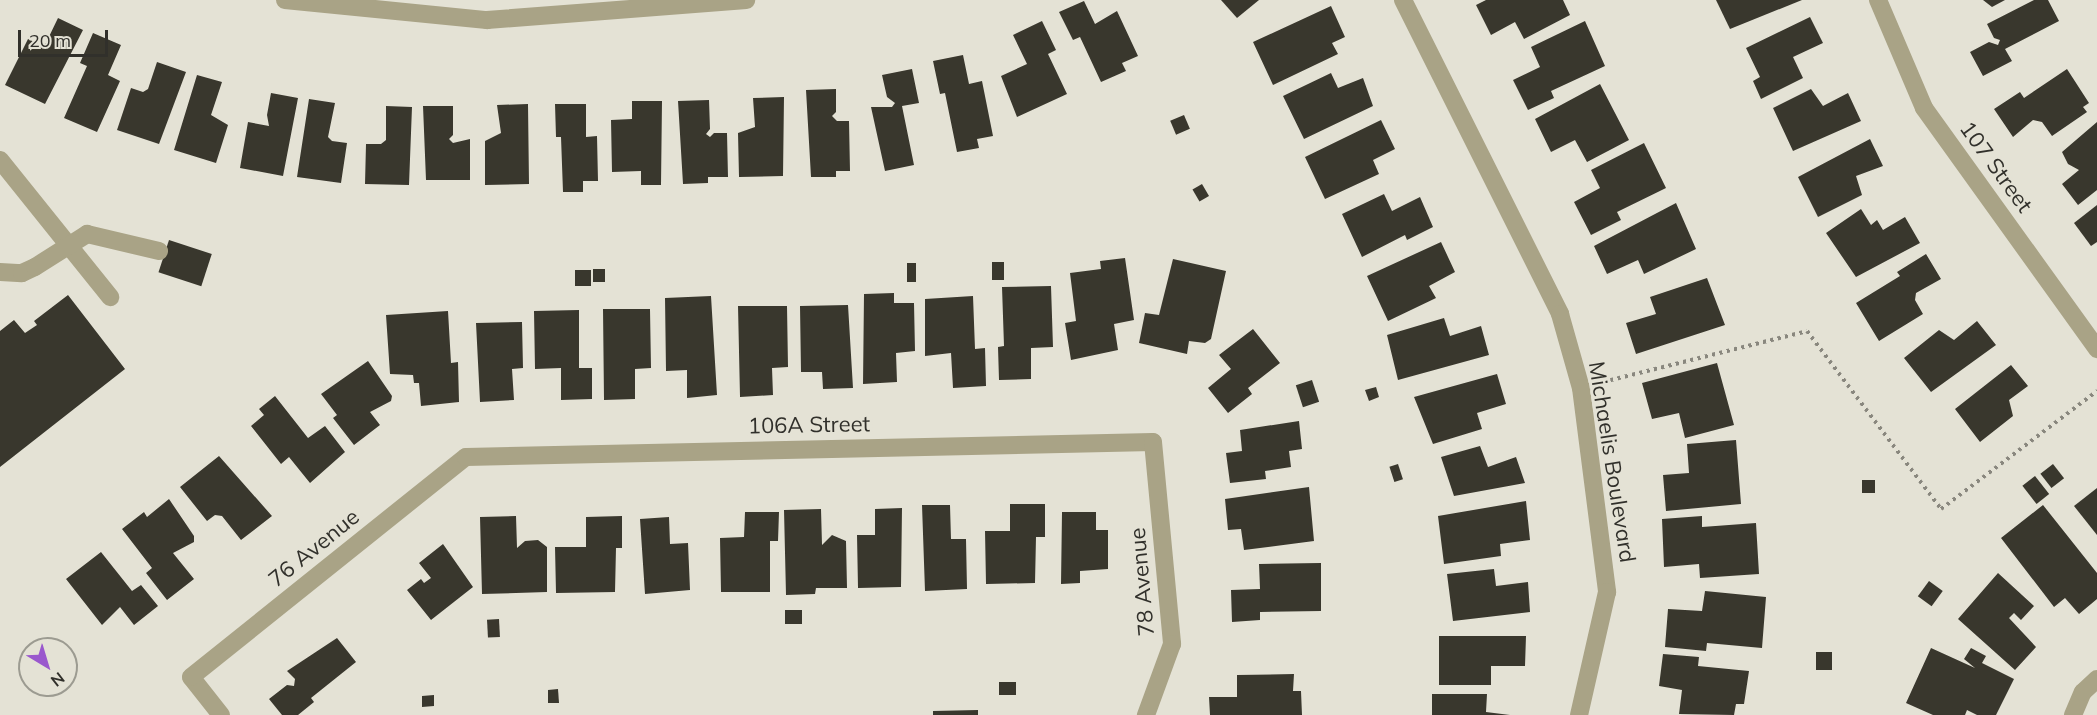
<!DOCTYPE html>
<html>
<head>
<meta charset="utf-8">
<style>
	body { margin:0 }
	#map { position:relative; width:2097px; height:715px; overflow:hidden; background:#e4e2d5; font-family:Mulish,sans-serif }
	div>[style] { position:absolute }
	.building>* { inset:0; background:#39372d; transform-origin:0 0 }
	.path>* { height:4px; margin-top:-2px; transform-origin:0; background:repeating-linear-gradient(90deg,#89877e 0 3px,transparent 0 7.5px) }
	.minor>* { height:18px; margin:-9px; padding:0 9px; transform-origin:9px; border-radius:9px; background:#a9a386 }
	span { translate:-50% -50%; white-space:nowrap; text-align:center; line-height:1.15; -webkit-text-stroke:6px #e4e2d5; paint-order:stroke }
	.street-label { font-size:22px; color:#31302b }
	.north { position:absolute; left:18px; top:637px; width:60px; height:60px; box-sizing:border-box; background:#e4e2d5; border:2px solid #9c9b91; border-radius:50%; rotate:142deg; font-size:16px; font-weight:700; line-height:24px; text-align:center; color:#31302b }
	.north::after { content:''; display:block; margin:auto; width:21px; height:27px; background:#9a58cd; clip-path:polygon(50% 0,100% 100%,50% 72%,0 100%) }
	.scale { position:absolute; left:18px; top:30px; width:90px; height:27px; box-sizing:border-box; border:3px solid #31302b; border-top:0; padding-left:8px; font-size:18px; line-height:21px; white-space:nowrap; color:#31302b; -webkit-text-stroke:4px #e4e2d5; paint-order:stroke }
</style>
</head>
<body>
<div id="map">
	<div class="building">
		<i style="clip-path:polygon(1221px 0,1259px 0,1237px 18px)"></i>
		<i style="clip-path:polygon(1486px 0,1563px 0,1570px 15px,1524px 39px,1515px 22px,1491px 35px,1476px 5px)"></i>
		<i style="clip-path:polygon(1716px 0,1802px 0,1730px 29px)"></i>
		<i style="clip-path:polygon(1983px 0,2005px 0,1992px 7px)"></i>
		<i style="clip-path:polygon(2034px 0,2048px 0,2059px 21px,2005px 49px,2012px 61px,1983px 76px,1970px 52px,1989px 42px,1998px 45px,2000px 40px,1994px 38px,1987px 24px)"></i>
		<i style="clip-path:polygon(1084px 1px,1095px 24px,1117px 11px,1138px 56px,1122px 63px,1126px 71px,1101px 82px,1080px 37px,1073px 40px,1059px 12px)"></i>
		<i style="clip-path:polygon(1331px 6px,1345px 37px,1332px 43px,1338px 54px,1273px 85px,1253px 42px)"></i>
		<i style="clip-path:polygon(1810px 17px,1823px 43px,1793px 57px,1803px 78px,1761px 99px,1753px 81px,1760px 77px,1746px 48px)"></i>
		<i style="clip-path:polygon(58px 18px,83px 30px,45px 104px,5px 85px,28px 39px,44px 47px)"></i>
		<i style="clip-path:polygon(1042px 21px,1056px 50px,1048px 54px,1067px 94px,1017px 117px,1001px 76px,1027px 64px,1013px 35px)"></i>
		<i style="clip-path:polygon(1585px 21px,1605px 66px,1551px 91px,1554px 98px,1528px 110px,1513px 80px,1540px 67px,1531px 47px)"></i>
		<i style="clip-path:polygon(93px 33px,121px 45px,108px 75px,120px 81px,97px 132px,64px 118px,87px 66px,80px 63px)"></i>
		<i style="clip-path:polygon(963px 55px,969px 84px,982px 81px,993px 136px,977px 139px,979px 148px,957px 152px,945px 93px,940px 94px,933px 61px)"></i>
		<i style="clip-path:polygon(157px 62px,186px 72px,159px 144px,117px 130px,131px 88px,143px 92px,148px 89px)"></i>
		<i style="clip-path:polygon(912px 69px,919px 103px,902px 106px,914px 165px,885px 171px,871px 107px,892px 107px,895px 103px,887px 97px,882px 75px)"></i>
		<i style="clip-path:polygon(2067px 69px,2089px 103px,2083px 107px,2087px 112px,2052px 136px,2042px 122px,2033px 120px,2013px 137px,1994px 109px,2020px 92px,2024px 98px)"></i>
		<i style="clip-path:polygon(1331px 73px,1338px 88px,1363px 78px,1373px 106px,1304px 139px,1283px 96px)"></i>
		<i style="clip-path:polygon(197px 75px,222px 82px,211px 115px,228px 125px,216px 163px,174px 150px)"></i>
		<i style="clip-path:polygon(1600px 84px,1629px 140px,1587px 162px,1575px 140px,1551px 152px,1535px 119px)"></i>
		<i style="clip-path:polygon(836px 89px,836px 112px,832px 116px,837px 121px,849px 121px,850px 171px,836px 171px,836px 177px,811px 177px,806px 90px)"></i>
		<i style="clip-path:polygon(1811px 89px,1823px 106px,1848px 93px,1861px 121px,1793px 151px,1773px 108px)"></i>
		<i style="clip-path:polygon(271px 93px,298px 98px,283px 176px,240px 168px,248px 122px,269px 126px,267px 115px)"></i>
		<i style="clip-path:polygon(784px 97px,783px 176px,739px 177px,738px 133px,755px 127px,753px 98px)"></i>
		<i style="clip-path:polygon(309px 99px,335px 103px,328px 137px,332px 141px,347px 143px,341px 183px,297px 177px)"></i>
		<i style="clip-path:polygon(709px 100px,710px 129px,706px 134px,710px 137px,714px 133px,727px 133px,728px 177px,708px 177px,708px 183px,683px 184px,678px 101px)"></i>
		<i style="clip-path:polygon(632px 101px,662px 101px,661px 185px,641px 185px,641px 171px,612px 172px,611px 120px,632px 119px)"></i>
		<i style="clip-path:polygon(528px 104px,529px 184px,485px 185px,485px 141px,501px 133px,497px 105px)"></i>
		<i style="clip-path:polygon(555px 104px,586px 104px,586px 137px,597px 136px,598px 181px,583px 181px,583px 192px,563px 192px,561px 137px,556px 137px)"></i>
		<i style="clip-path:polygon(386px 106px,412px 107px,409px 185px,365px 184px,366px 144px,381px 144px,386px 140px)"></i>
		<i style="clip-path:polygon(423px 106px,453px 106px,453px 135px,449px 139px,453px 143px,470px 139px,470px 180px,426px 180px)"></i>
		<i style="left:1184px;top:115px;width:15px;height:15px;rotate:67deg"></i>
		<i style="clip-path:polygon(1381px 120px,1395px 149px,1373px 160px,1379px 174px,1325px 199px,1305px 157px)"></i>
		<i style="clip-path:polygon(2097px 122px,2097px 190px,2078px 205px,2062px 184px,2079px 170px,2068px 164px,2062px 152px)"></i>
		<i style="clip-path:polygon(1870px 139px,1883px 166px,1856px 176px,1862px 195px,1818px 217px,1798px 177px)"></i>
		<i style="clip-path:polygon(1644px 143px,1666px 188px,1617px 212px,1621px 220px,1591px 235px,1574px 202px,1600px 188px,1591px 170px)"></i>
		<i style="left:1202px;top:184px;width:14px;height:11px;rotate:60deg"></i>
		<i style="clip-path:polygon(1384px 194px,1392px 211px,1420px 197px,1433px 227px,1407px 240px,1405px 235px,1362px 257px,1342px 214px)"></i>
		<i style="clip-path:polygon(1676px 203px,1696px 249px,1644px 274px,1638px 260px,1607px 274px,1594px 246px)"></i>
		<i style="clip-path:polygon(2097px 205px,2097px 242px,2091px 246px,2074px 223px)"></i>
		<i style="clip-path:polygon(1861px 209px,1871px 225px,1877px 220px,1883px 230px,1905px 217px,1920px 243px,1856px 277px,1826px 233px)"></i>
		<i style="left:169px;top:240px;width:45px;height:34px;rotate:18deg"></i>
		<i style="clip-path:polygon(1441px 242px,1455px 272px,1429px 286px,1436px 298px,1388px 321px,1367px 276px)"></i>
		<i style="clip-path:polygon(1926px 254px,1941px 279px,1916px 293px,1915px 300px,1923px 314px,1879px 341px,1856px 303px,1900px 276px,1897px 272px)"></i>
		<i style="clip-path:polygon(1125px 258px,1134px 320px,1114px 324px,1118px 350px,1071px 360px,1065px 323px,1076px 321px,1070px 273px,1101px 269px,1100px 261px)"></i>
		<i style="clip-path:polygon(1173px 259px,1226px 271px,1211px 339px,1205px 343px,1189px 341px,1187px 354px,1139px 343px,1145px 313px,1159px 315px)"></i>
		<i style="left:992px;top:262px;width:12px;height:18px"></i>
		<i style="left:916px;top:263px;width:19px;height:9px;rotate:90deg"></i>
		<i style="left:593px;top:269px;width:12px;height:13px"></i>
		<i style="left:591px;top:270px;width:16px;height:16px;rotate:90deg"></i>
		<i style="clip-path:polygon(1707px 278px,1725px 325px,1636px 354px,1626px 323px,1656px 314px,1650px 297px)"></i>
		<i style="clip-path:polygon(1051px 286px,1053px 347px,1031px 348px,1031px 379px,999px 380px,998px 347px,1004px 346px,1002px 287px)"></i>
		<i style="clip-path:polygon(894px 293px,894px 303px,914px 303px,915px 351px,896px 353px,897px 382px,863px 384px,864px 294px)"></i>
		<i style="clip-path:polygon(68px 295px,125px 369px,0 467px,0 331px,14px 320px,25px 333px,37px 325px,34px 321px)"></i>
		<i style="clip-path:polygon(711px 296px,717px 395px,687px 398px,687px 370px,666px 371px,665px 298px)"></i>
		<i style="clip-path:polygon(973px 296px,975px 349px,985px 348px,986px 386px,953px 388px,951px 353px,925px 356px,925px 299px)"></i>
		<i style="clip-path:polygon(848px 305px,853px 388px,823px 389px,822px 372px,801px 372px,800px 306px)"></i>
		<i style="clip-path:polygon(738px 306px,787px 306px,788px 367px,772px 368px,773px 395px,740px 397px)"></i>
		<i style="clip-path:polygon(603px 309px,650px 309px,651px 368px,635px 369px,635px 399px,604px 400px)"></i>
		<i style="clip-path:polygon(579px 310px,579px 368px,592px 368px,592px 399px,561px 400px,561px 368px,535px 369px,534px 311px)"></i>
		<i style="clip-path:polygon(448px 311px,451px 363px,458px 362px,459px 402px,421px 406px,419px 383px,414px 383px,413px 375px,390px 374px,386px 315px)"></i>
		<i style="clip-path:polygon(1444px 318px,1450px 336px,1481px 326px,1489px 355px,1398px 380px,1387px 335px)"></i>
		<i style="clip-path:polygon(1977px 321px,1996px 345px,1931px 392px,1904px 358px,1939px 330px,1954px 340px)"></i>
		<i style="clip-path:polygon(522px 322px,523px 368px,512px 369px,514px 400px,480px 402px,476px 323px)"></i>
		<i style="clip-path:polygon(1253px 329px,1280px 363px,1248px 388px,1252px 394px,1228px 413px,1208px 388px,1231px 369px,1219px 355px)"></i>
		<i style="clip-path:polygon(368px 361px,392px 396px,391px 401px,370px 412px,380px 425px,354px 445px,333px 418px,337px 415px,321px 394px)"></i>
		<i style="clip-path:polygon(1717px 363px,1734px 425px,1685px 438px,1679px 413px,1652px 419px,1642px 383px)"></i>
		<i style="clip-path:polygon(2011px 365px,2028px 386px,2009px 400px,2013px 416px,1980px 442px,1955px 409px)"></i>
		<i style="clip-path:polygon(1497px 374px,1506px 404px,1477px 413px,1482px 429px,1433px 444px,1414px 397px)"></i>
		<i style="left:1312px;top:380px;width:23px;height:17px;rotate:72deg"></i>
		<i style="clip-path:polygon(1376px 387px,1379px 397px,1369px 401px,1365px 390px)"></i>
		<i style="clip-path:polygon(275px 396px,308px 438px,325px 426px,345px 452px,310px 483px,289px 457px,281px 464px,251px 426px,264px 415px,259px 409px)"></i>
		<i style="clip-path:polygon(1299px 421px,1302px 449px,1289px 451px,1291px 467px,1265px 471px,1266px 479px,1230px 483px,1226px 453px,1242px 451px,1240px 430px)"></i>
		<i style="clip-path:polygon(1736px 440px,1741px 504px,1666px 511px,1663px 475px,1689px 473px,1687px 444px)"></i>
		<i style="clip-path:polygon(1480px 446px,1488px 467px,1516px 457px,1525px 483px,1454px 496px,1441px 457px)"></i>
		<i style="clip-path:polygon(219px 456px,272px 516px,241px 540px,222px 516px,215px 515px,207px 521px,180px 487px)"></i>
		<i style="left:1398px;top:464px;width:16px;height:9px;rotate:72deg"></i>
		<i style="left:2053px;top:464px;width:18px;height:16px;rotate:52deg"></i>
		<i style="left:2035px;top:476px;width:23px;height:16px;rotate:52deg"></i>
		<i style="left:1875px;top:480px;width:13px;height:13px;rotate:90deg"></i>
		<i style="clip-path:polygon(1309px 487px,1314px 541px,1244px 550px,1241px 529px,1228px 530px,1225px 499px)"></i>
		<i style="clip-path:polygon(2097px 488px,2097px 535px,2074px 506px)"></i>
		<i style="clip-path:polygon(169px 499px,194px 536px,194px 542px,173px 553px,194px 579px,167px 600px,146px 573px,152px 568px,122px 529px,144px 512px,147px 517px)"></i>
		<i style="clip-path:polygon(1526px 501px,1530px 540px,1500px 544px,1501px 556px,1444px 564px,1438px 516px)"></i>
		<i style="clip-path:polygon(1010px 504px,1045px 504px,1045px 537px,1036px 537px,1035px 583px,986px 584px,985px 531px,1010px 531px)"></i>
		<i style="clip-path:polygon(922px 505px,950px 505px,951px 539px,966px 539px,967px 589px,925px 591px)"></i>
		<i style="clip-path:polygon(2043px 505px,2097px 573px,2097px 599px,2079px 614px,2065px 598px,2054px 607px,2001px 538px)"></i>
		<i style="clip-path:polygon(902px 508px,901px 587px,858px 588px,857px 535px,875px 535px,875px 509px)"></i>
		<i style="clip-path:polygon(821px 509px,822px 545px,832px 535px,846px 541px,847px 588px,816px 588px,815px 594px,786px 595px,784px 510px)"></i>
		<i style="clip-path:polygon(745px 512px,779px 512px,778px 541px,770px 541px,770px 592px,721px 592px,720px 538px,744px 537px)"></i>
		<i style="clip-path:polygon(1062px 512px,1096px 512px,1096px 530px,1108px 530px,1108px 569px,1080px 571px,1080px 583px,1061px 584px)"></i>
		<i style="clip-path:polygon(516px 516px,517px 548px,525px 541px,538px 540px,547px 547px,547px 592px,482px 594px,480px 517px)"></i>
		<i style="clip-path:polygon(622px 516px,622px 548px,616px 548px,615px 592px,556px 593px,555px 547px,586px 547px,586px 517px)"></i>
		<i style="clip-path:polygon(1702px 516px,1702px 527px,1756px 523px,1759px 574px,1700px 578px,1699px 564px,1664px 567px,1662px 519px)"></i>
		<i style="clip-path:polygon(669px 517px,670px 544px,688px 543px,690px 590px,645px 594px,640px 519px)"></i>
		<i style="clip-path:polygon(443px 544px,473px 587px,431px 620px,407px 590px,421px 579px,424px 583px,431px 578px,419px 563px)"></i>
		<i style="clip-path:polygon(101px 552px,132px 591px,141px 585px,158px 606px,134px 625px,120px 607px,102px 625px,66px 579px)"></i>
		<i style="clip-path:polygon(1321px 563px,1321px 611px,1260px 612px,1260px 620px,1232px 622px,1231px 590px,1260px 589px,1259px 564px)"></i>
		<i style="clip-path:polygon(1494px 569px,1496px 586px,1528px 582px,1530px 612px,1453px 621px,1447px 574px)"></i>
		<i style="clip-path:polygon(1998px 573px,2034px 606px,2021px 620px,2014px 613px,2009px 618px,2036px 647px,2015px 670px,1958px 619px)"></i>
		<i style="left:1929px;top:581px;width:17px;height:19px;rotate:36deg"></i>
		<i style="clip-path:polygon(1705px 591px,1766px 597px,1762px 648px,1707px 643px,1706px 651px,1665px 647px,1668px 609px,1702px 611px)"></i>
		<i style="left:802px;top:610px;width:14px;height:17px;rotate:90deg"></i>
		<i style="left:499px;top:619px;width:18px;height:12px;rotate:87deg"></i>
		<i style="clip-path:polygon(1439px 636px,1526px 636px,1525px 666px,1491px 666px,1491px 685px,1439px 685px)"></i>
		<i style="clip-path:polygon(337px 638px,356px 662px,311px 698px,314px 702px,298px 715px,282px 715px,269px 699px,287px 685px,294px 686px,295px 679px,287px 671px)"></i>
		<i style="clip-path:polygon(1931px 648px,1975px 668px,1964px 659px,1971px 648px,1986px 656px,1982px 663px,2014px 679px,1996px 715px,1977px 715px,1967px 710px,1965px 715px,1933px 715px,1906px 703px)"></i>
		<i style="left:1816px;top:652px;width:16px;height:18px"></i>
		<i style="clip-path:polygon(1663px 654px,1699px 657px,1698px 666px,1749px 671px,1744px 704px,1736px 704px,1734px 715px,1679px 714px,1682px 690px,1659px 686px)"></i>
		<i style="clip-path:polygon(1294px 674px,1293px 691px,1301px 691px,1302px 715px,1210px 715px,1209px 697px,1237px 697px,1237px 675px)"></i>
		<i style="left:999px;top:682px;width:17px;height:13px"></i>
		<i style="clip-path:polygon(558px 689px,559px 703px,548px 703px,548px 690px)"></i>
		<i style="clip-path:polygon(1432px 694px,1487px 694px,1486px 712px,1510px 715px,1432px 715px)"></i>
		<i style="clip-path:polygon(434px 695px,434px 706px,422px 707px,422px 696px)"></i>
		<i style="clip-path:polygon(978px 710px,978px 715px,933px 715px,933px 711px)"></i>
	</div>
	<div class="path">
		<i style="left:1603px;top:382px;width:210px;rotate:-14deg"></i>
		<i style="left:1807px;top:331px;width:223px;rotate:53deg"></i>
		<i style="left:1941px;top:509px;width:196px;rotate:-37.1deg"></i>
	</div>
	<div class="minor">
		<i style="left:285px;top:0;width:203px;rotate:5.7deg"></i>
		<i style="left:487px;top:20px;width:260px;rotate:-4.4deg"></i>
		<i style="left:1403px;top:0;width:351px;rotate:63.4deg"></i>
		<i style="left:1560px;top:314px;width:77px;rotate:74.2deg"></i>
		<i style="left:1581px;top:388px;width:206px;rotate:82.7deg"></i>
		<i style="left:1607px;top:592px;width:126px;rotate:102.8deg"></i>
		<i style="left:1878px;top:0;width:117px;rotate:66.9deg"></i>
		<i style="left:1924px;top:108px;width:297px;rotate:54.3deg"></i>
		<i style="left:0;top:160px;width:176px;rotate:51.2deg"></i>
		<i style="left:0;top:272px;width:22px;rotate:3deg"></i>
		<i style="left:22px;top:273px;width:14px;rotate:-25deg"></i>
		<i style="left:35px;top:267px;width:62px;rotate:-32.4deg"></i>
		<i style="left:87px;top:234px;width:74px;rotate:13.3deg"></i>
		<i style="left:221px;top:715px;width:48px;rotate:-128.3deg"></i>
		<i style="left:191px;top:677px;width:352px;rotate:-38.7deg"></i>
		<i style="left:466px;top:457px;width:687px;rotate:-1.25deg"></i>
		<i style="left:1153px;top:442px;width:203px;rotate:84.6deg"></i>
		<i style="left:1172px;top:644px;width:76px;rotate:110.1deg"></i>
		<i style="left:2073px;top:715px;width:25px;rotate:-67deg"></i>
		<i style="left:2083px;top:692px;width:19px;rotate:-43deg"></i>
	</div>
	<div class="street-label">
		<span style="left:1996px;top:167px;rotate:54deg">107 Street</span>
		<span style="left:809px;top:425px;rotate:-1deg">106A Street</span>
		<span style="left:1612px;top:462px;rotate:81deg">Michaelis Boulevard</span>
		<span style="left:314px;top:548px;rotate:-39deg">76 Avenue</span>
		<span style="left:1142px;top:582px;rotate:-95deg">78 Avenue</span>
	</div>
	<div class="north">N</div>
	<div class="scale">20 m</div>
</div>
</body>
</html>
